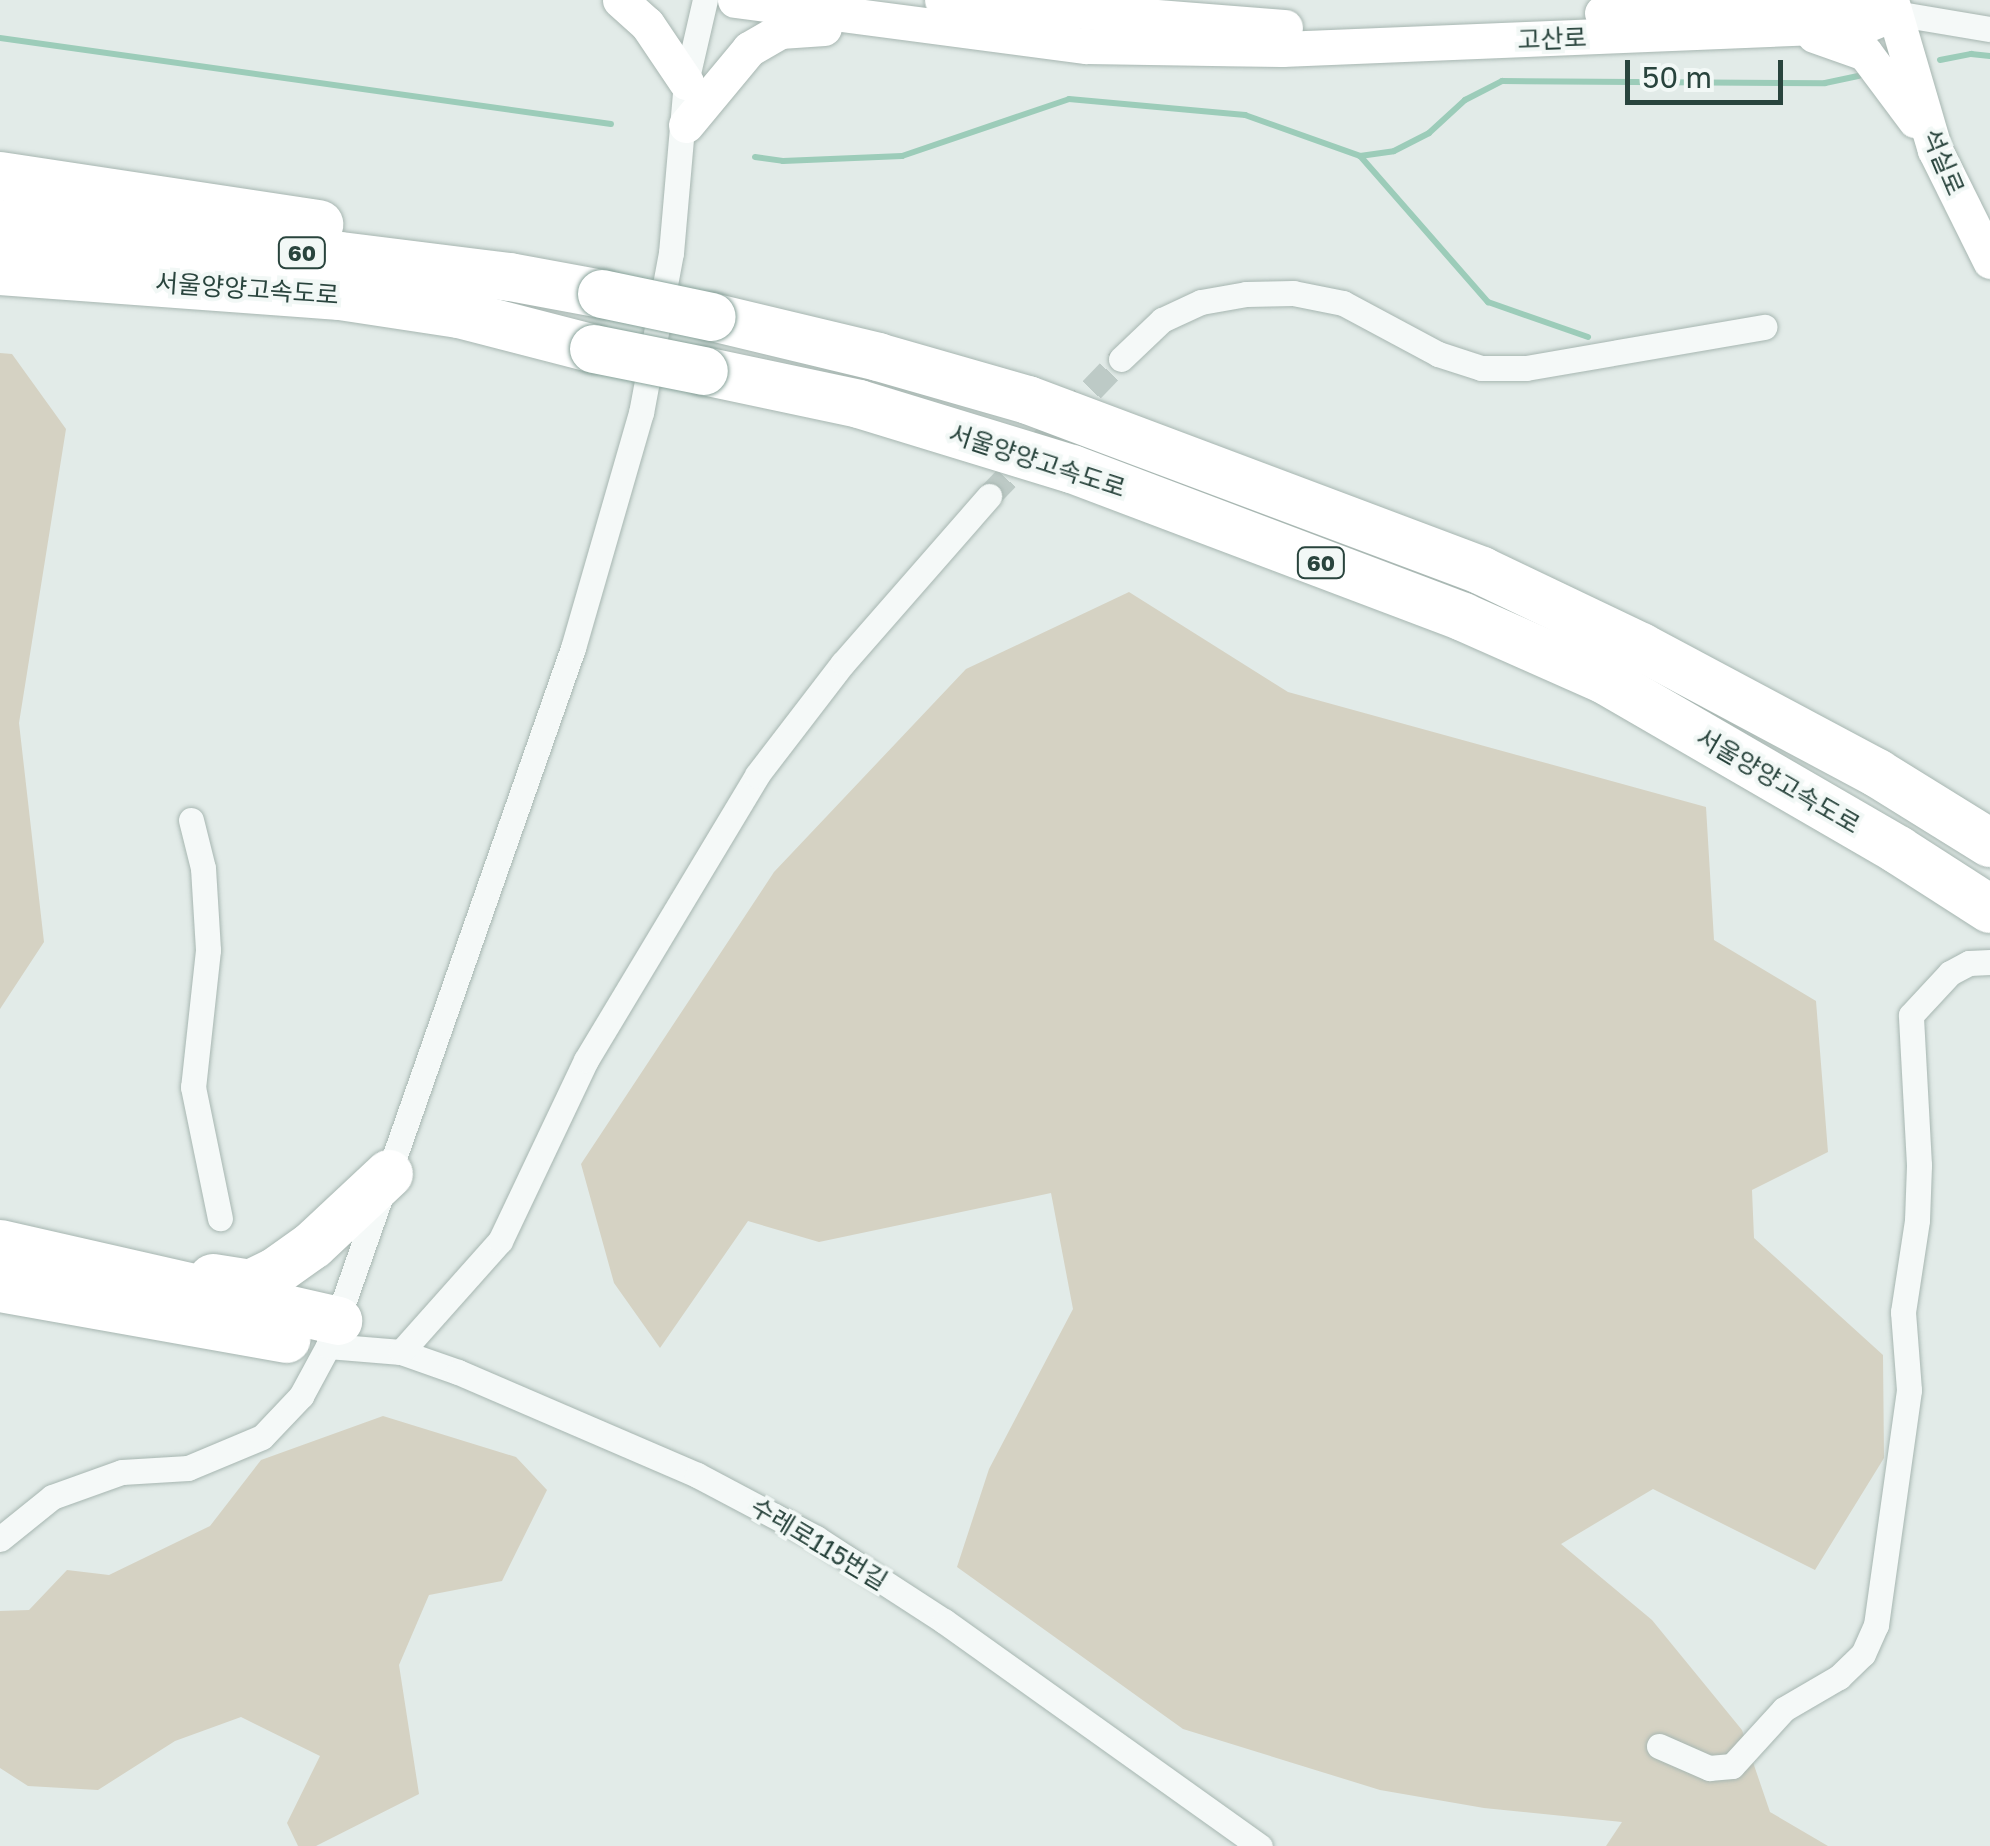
<!DOCTYPE html>
<html>
<head>
<meta charset="utf-8">
<style>
	body { margin:0 }
	#map { position:relative; width:1990px; height:1846px; overflow:hidden; background:#e2ebe8; font-family:"Golos Text","Noto Sans KR",sans-serif }
	div>[style] { position:absolute }
	.green>* { inset:0; background:#d5d2c3 }
	.stream>* { height:6px; margin:-3px; padding:0 3px; transform-origin:3px; border-radius:3px; background:#9cccb9 }
	.street-tunnel>* { height:25px; margin-top:-12.5px; transform-origin:0; background:repeating-linear-gradient(90deg,#bdcac6 0 25px,transparent 0 37px) }
	.roads { filter:drop-shadow(0 0 2px #a7b6b1) drop-shadow(0 0 2px #a7b6b1) }
	.street>* { height:25px; margin:-12.5px; padding:0 12.5px; transform-origin:12.5px; border-radius:12.5px; background:#f5f9f8 }
	.secondary>* { height:35px; margin:-17.5px; padding:0 17.5px; transform-origin:17.5px; border-radius:17.5px; background:#fff }
	.highway>* { height:48px; margin:-24px; padding:0 24px; transform-origin:24px; border-radius:24px; background:#fff }
	.bridges { filter:drop-shadow(0 0 2px #89a39b) drop-shadow(0 0 2px #89a39b) }
	.highway-bridge>* { height:48px; margin:-24px; padding:0 24px; transform-origin:24px; border-radius:24px; background:#fff }
	span { translate:-50% -50%; white-space:nowrap; text-align:center; line-height:1.15; -webkit-text-stroke:8px #f2f8f6; paint-order:stroke }
	.shield-label span { padding:2px 8px; background:#f2f8f6; border:2px solid; border-radius:8px; -webkit-text-stroke-width:0 }
	.shield-label { font-size:22px; color:#29443d; font-weight:700 }
	.street-label { font-size:25px; color:#29443d }
	.scale { position:absolute; left:1625px; top:60px; width:158px; height:45px; box-sizing:border-box; border:5px solid #29443d; border-top:0; padding-left:12px; font-size:30px; line-height:35px; white-space:nowrap; color:#29443d; -webkit-text-stroke:8px #f2f8f6; paint-order:stroke }
</style>
</head>
<body>
<div id="map">
	<div class="green">
		<i style="clip-path:polygon(0 353px,12px 354px,66px 429px,19px 723px,44px 942px,0 1009px)"></i>
		<i style="clip-path:polygon(1129px 592px,1288px 692px,1706px 807px,1714px 940px,1816px 1001px,1828px 1152px,1752px 1190px,1754px 1238px,1883px 1355px,1884px 1458px,1815px 1570px,1653px 1489px,1561px 1544px,1652px 1620px,1742px 1730px,1770px 1812px,1828px 1846px,1606px 1846px,1622px 1822px,1484px 1808px,1380px 1790px,1183px 1729px,957px 1567px,989px 1469px,1073px 1309px,1051px 1193px,819px 1242px,748px 1221px,660px 1348px,614px 1283px,581px 1164px,774px 872px,966px 669px)"></i>
		<i style="clip-path:polygon(383px 1416px,516px 1457px,547px 1490px,502px 1581px,429px 1595px,399px 1665px,419px 1794px,316px 1846px,298px 1846px,287px 1823px,320px 1756px,241px 1717px,175px 1741px,98px 1790px,28px 1786px,0 1768px,0 1611px,29px 1610px,67px 1570px,109px 1575px,210px 1526px,261px 1460px)"></i>
	</div>
	<div class="stream">
		<i style="left:0;top:38px;width:617px;rotate:8.01deg"></i>
		<i style="left:1940px;top:60px;width:32px;rotate:-11deg"></i>
		<i style="left:1971px;top:54px;width:19px;rotate:6deg"></i>
		<i style="left:755px;top:157px;width:28px;rotate:8deg"></i>
		<i style="left:783px;top:161px;width:119px;rotate:-2.4deg"></i>
		<i style="left:902px;top:156px;width:176px;rotate:-18.8deg"></i>
		<i style="left:1069px;top:99px;width:177px;rotate:5.2deg"></i>
		<i style="left:1245px;top:115px;width:122px;rotate:19.6deg"></i>
		<i style="left:1360px;top:156px;width:34px;rotate:-8deg"></i>
		<i style="left:1394px;top:151px;width:39px;rotate:-27deg"></i>
		<i style="left:1429px;top:133px;width:49px;rotate:-42.5deg"></i>
		<i style="left:1465px;top:100px;width:42px;rotate:-27.2deg"></i>
		<i style="left:1502px;top:81px;width:323px;rotate:0.4deg"></i>
		<i style="left:1825px;top:83px;width:35px;rotate:-12deg"></i>
		<i style="left:1361px;top:157px;width:193px;rotate:48.8deg"></i>
		<i style="left:1488px;top:302px;width:106px;rotate:19.3deg"></i>
	</div>
	<div class="street-tunnel">
		<i style="left:989px;top:496px;width:190px;rotate:-46.1deg"></i>
	</div>
	<div class="roads">
		<div class="street">
			<i style="left:1894px;top:13px;width:97px;rotate:9.5deg"></i>
			<i style="left:1121px;top:359px;width:57px;rotate:-43.6deg"></i>
			<i style="left:1162px;top:320px;width:43px;rotate:-24.8deg"></i>
			<i style="left:1201px;top:302px;width:46px;rotate:-10.1deg"></i>
			<i style="left:1246px;top:294px;width:47px;rotate:-1.2deg"></i>
			<i style="left:1293px;top:293px;width:51px;rotate:11.3deg"></i>
			<i style="left:1343px;top:303px;width:108px;rotate:28.2deg"></i>
			<i style="left:1438px;top:354px;width:45px;rotate:18deg"></i>
			<i style="left:1481px;top:368px;width:45px"></i>
			<i style="left:1526px;top:368px;width:242px;rotate:-9.8deg"></i>
			<i style="left:191px;top:820px;width:49px;rotate:76deg"></i>
			<i style="left:203px;top:868px;width:82px;rotate:86.5deg"></i>
			<i style="left:208px;top:950px;width:138px;rotate:96.2deg"></i>
			<i style="left:193px;top:1087px;width:134px;rotate:78.4deg"></i>
			<i style="left:328px;top:1346px;width:73px;rotate:4.7deg"></i>
			<i style="left:401px;top:1352px;width:60px;rotate:19.3deg"></i>
			<i style="left:458px;top:1372px;width:260px;rotate:23.3deg"></i>
			<i style="left:697px;top:1475px;width:135px;rotate:27.9deg"></i>
			<i style="left:816px;top:1538px;width:153px;rotate:33deg"></i>
			<i style="left:944px;top:1621px;width:388px;rotate:35.5deg"></i>
			<i style="left:401px;top:1352px;width:149px;rotate:-48.3deg"></i>
			<i style="left:500px;top:1241px;width:200px;rotate:-64.6deg"></i>
			<i style="left:586px;top:1060px;width:332px;rotate:-59deg"></i>
			<i style="left:757px;top:775px;width:141px;rotate:-52.5deg"></i>
			<i style="left:843px;top:663px;width:222px;rotate:-48.8deg"></i>
			<i style="left:0;top:1539px;width:67px;rotate:-38.9deg"></i>
			<i style="left:52px;top:1497px;width:74px;rotate:-19.7deg"></i>
			<i style="left:122px;top:1472px;width:66px;rotate:-3.5deg"></i>
			<i style="left:188px;top:1468px;width:80px;rotate:-22.7deg"></i>
			<i style="left:262px;top:1437px;width:57px;rotate:-46.4deg"></i>
			<i style="left:301px;top:1396px;width:57px;rotate:-61.6deg"></i>
			<i style="left:328px;top:1346px;width:740px;rotate:-70.66deg"></i>
			<i style="left:573px;top:648px;width:245px;rotate:-73.9deg"></i>
			<i style="left:641px;top:413px;width:163px;rotate:-79.4deg"></i>
			<i style="left:671px;top:253px;width:172px;rotate:-85deg"></i>
			<i style="left:686px;top:82px;width:84px;rotate:-77deg"></i>
			<i style="left:1659px;top:1746px;width:55px;rotate:23.7deg"></i>
			<i style="left:1709px;top:1768px;width:23px;rotate:-5deg"></i>
			<i style="left:1732px;top:1766px;width:77px;rotate:-47.6deg"></i>
			<i style="left:1784px;top:1709px;width:64px;rotate:-30.2deg"></i>
			<i style="left:1839px;top:1677px;width:33px;rotate:-44deg"></i>
			<i style="left:1863px;top:1654px;width:32px;rotate:-66deg"></i>
			<i style="left:1876px;top:1625px;width:237px;rotate:-82deg"></i>
			<i style="left:1909px;top:1390px;width:78px;rotate:-94.4deg"></i>
			<i style="left:1903px;top:1312px;width:93px;rotate:-81.3deg"></i>
			<i style="left:1917px;top:1220px;width:55px;rotate:-87.9deg"></i>
			<i style="left:1919px;top:1165px;width:150px;rotate:-93.1deg"></i>
			<i style="left:1911px;top:1015px;width:57px;rotate:-47.1deg"></i>
			<i style="left:1950px;top:973px;width:21px;rotate:-28deg"></i>
			<i style="left:1969px;top:963px;width:21px;rotate:-3deg"></i>
		</div>
		<div class="secondary">
			<i style="left:620px;top:0;width:36px;rotate:42deg"></i>
			<i style="left:647px;top:24px;width:70px;rotate:56.1deg"></i>
			<i style="left:735px;top:0;width:354px;rotate:7.5deg"></i>
			<i style="left:1086px;top:46px;width:196px;rotate:0.9deg"></i>
			<i style="left:1282px;top:49px;width:584px;rotate:-2.35deg"></i>
			<i style="left:1866px;top:25px;width:30px;rotate:-23deg"></i>
			<i style="left:942px;top:0;width:344px;rotate:4.5deg"></i>
			<i style="left:1891px;top:0;width:156px;rotate:73.7deg"></i>
			<i style="left:1935px;top:150px;width:124px;rotate:63.6deg"></i>
			<i style="left:1602px;top:13px;width:267px;rotate:-1.9deg"></i>
			<i style="left:1814px;top:35px;width:54px;rotate:19.4deg"></i>
			<i style="left:1865px;top:53px;width:84px;rotate:53.3deg"></i>
			<i style="left:686px;top:125px;width:99px;rotate:-50.3deg"></i>
			<i style="left:749px;top:49px;width:36px;rotate:-30deg"></i>
			<i style="left:780px;top:31px;width:44px;rotate:-3.9deg"></i>
		</div>
		<div class="highway">
			<i style="left:0;top:176px;width:323px;rotate:8.6deg"></i>
			<i style="left:0;top:224px;width:342px;rotate:5.4deg"></i>
			<i style="left:341px;top:256px;width:170px;rotate:7.1deg"></i>
			<i style="left:510px;top:277px;width:94px;rotate:10.5deg"></i>
			<i style="left:0;top:271px;width:341px;rotate:4.2deg"></i>
			<i style="left:340px;top:296px;width:120px;rotate:8.6deg"></i>
			<i style="left:459px;top:314px;width:139px;rotate:14.5deg"></i>
			<i style="left:712px;top:317px;width:171px;rotate:13.5deg"></i>
			<i style="left:878px;top:357px;width:156px;rotate:16deg"></i>
			<i style="left:1028px;top:400px;width:485px;rotate:20.6deg"></i>
			<i style="left:1482px;top:571px;width:176px;rotate:25.5deg"></i>
			<i style="left:1641px;top:647px;width:268px;rotate:28.1deg"></i>
			<i style="left:1877px;top:773px;width:133px;rotate:31.8deg"></i>
			<i style="left:704px;top:371px;width:158px;rotate:12deg"></i>
			<i style="left:859px;top:404px;width:223px;rotate:17deg"></i>
			<i style="left:1072px;top:469px;width:418px;rotate:20.7deg"></i>
			<i style="left:1463px;top:617px;width:155px;rotate:23.9deg"></i>
			<i style="left:1605px;top:680px;width:339px;rotate:30.1deg"></i>
			<i style="left:1898px;top:850px;width:109px;rotate:32.7deg"></i>
			<i style="left:0;top:1244px;width:347px;rotate:12.8deg"></i>
			<i style="left:213px;top:1278px;width:37px;rotate:9deg"></i>
			<i style="left:250px;top:1284px;width:28px;rotate:-26deg"></i>
			<i style="left:275px;top:1272px;width:47px;rotate:-35.4deg"></i>
			<i style="left:313px;top:1245px;width:104px;rotate:-43.1deg"></i>
			<i style="left:0;top:1288px;width:291px;rotate:10.1deg"></i>
		</div>
	</div>
	<div class="bridges">
		<div class="highway-bridge">
			<i style="left:602px;top:294px;width:112px;rotate:11.8deg"></i>
			<i style="left:594px;top:349px;width:112px;rotate:11.3deg"></i>
		</div>
	</div>
	<div class="shield-label">
		<span style="left:302px;top:253px">60</span>
		<span style="left:1321px;top:563px">60</span>
	</div>
	<div class="street-label">
		<span style="left:1552px;top:39px;rotate:-2deg">고산로</span>
		<span style="left:1943px;top:162px;rotate:67deg">석실로</span>
		<span style="left:247px;top:289px;rotate:4deg">서울양양고속도로</span>
		<span style="left:1037px;top:461px;rotate:18deg">서울양양고속도로</span>
		<span style="left:1778px;top:781px;rotate:30deg">서울양양고속도로</span>
		<span style="left:819px;top:1544px;rotate:31deg">수레로115번길</span>
	</div>
	<div class="scale">50 m</div>
</div>
</body>
</html>
